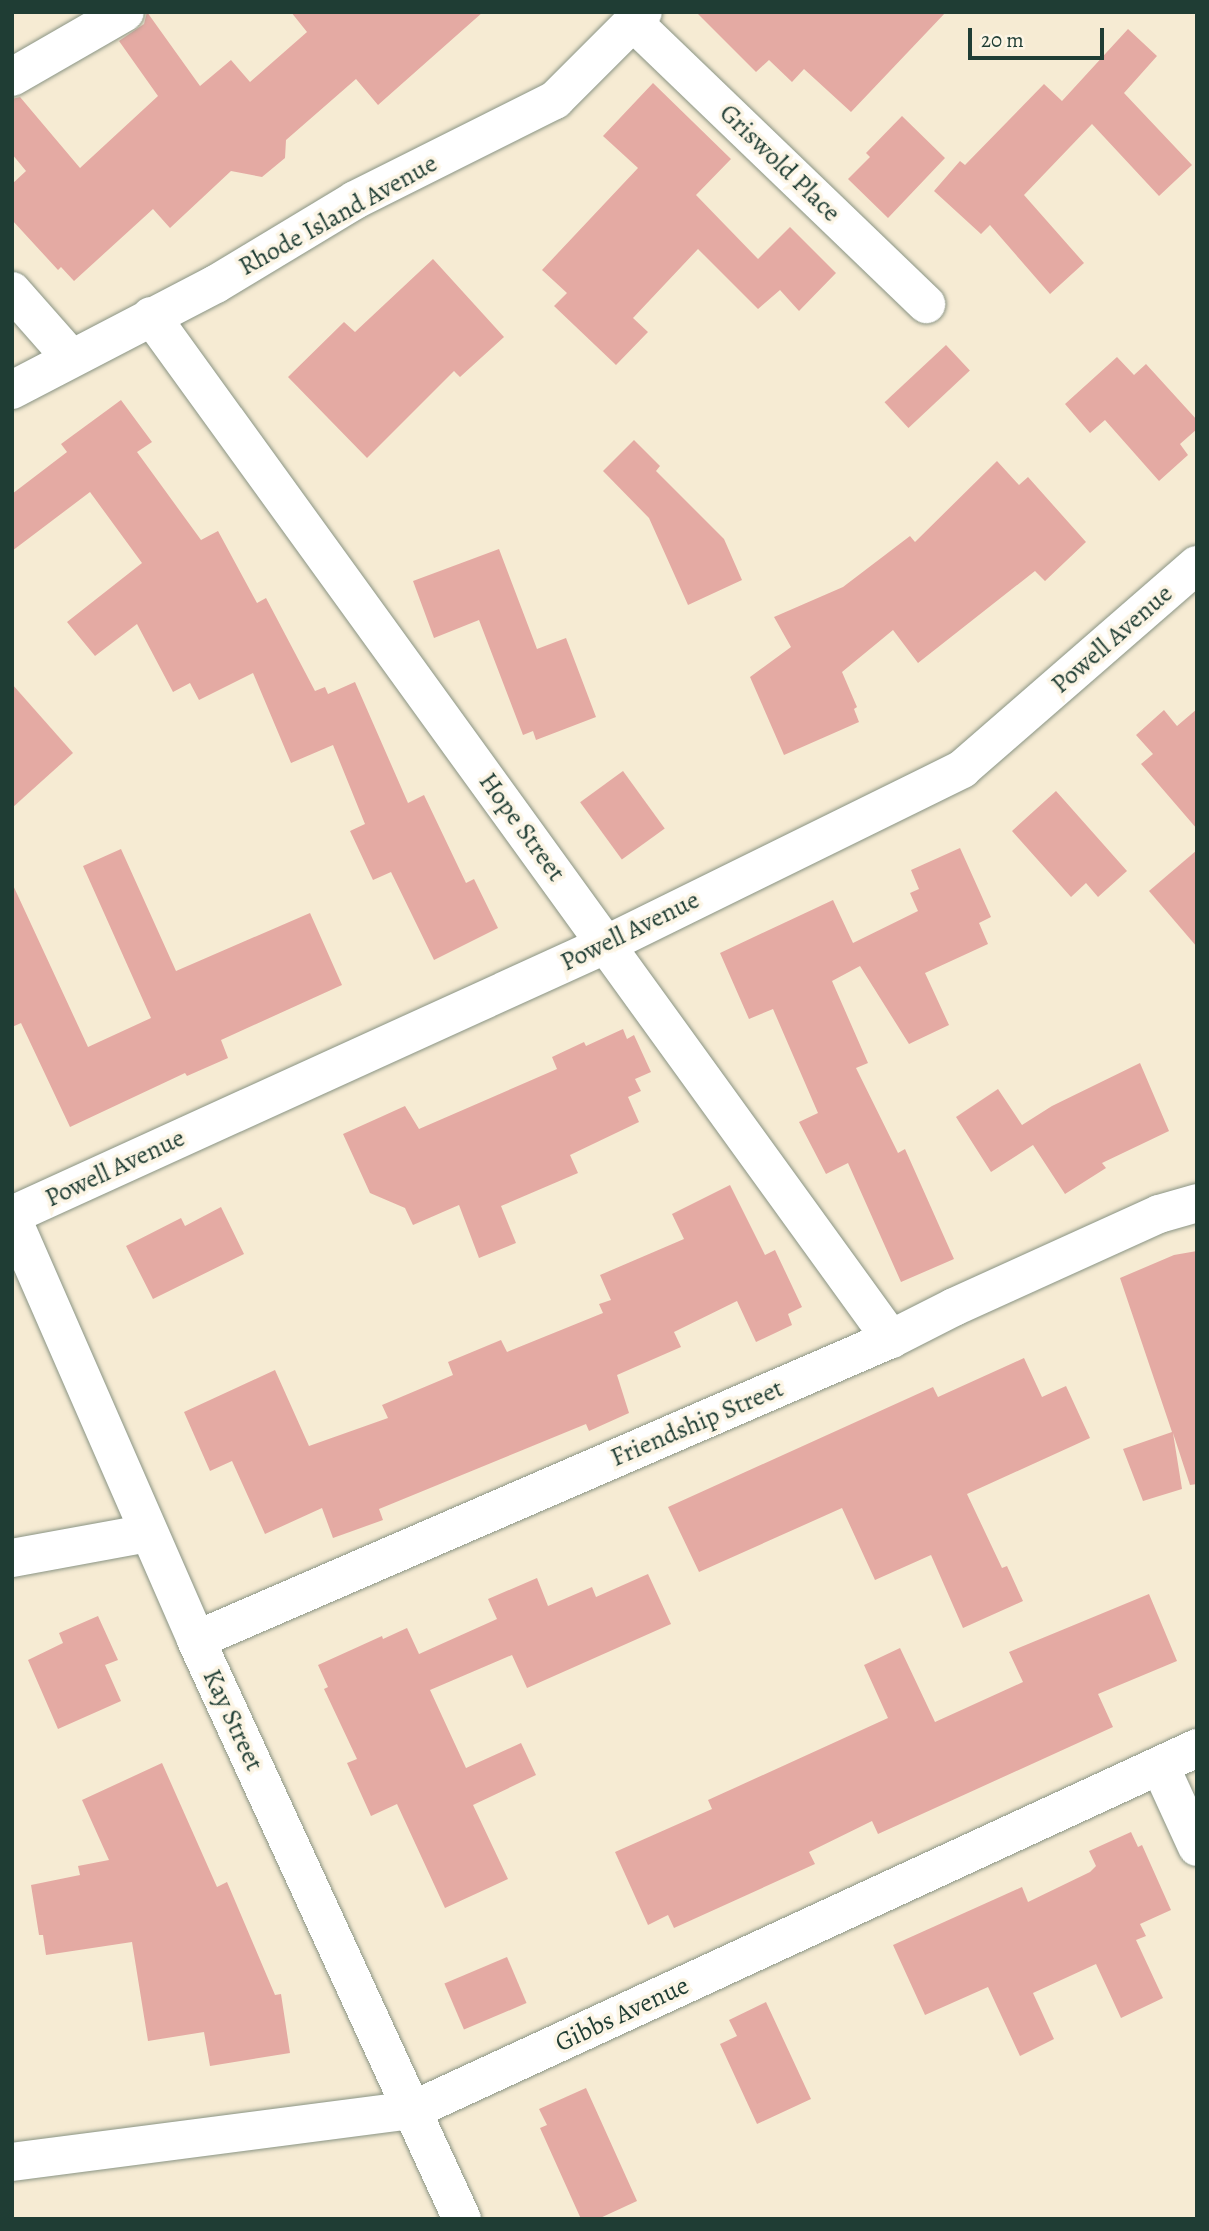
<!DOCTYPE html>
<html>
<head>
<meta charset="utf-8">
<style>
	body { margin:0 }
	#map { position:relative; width:1209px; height:2231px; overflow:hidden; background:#f6ebd3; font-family:Alegreya,serif }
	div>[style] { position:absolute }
	.building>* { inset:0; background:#e4aaa3; transform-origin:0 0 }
	.roads { filter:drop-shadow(0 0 2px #8a9484) drop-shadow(0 0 2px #8a9484) }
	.minor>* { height:38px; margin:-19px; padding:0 19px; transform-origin:19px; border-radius:19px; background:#fff }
	.tertiary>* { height:38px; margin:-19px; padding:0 19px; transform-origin:19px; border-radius:19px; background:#fff }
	span { translate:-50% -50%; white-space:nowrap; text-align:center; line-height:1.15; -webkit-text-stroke:7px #fcf5e5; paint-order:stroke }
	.street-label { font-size:26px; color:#1f3d34 }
	.frame { position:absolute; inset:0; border:14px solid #1f3d34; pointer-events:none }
	.scale { position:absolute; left:968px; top:28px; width:136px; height:32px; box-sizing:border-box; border:4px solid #1f3d34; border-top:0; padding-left:9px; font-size:21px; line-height:24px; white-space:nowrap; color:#1f3d34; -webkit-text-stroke:5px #fcf5e5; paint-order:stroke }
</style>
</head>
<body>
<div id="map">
	<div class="building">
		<i style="clip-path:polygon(147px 12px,200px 86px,231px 60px,250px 82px,307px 32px,291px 12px,483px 12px,378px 105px,356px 79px,286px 140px,285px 158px,262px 177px,231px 171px,170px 228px,153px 209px,74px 281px,61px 267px,58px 270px,12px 220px,12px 184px,26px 171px,12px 154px,12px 99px,20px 97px,80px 168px,158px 96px,119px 41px,144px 24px)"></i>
		<i style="clip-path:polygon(696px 12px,946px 12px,851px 112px,804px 69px,792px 82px,769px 60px,756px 72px)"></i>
		<i style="clip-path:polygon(1128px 29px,1157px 56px,1124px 93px,1192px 165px,1159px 196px,1092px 124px,1024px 195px,1084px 263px,1050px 294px,990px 225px,981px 234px,934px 191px,960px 161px,965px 165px,1044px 84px,1062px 101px)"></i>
		<i style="clip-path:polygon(653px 83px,731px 159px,696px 195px,758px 259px,790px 227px,836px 273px,799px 311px,780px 290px,758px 309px,698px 249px,633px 318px,648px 332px,616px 365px,554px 306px,567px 293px,542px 270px,638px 168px,603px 136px)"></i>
		<i style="clip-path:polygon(902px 116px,945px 158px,888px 218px,848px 179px,870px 157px,866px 153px)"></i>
		<i style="clip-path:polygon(433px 259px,504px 337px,460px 377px,454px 371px,367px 458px,288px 377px,344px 322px,355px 332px)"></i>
		<i style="left:946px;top:345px;width:35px;height:84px;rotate:47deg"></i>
		<i style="clip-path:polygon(1117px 357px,1134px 375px,1146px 364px,1197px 420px,1197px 429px,1180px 444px,1188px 455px,1159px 481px,1105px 420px,1090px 433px,1065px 404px)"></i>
		<i style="clip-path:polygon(121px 400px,152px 442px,137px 452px,201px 540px,218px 531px,257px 603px,266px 598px,315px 691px,325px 687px,328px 694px,355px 682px,408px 803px,424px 795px,466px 883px,474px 879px,498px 928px,434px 960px,391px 872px,373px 880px,350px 831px,365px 824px,333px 745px,291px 763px,253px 673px,199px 700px,190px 683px,173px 692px,137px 624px,95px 656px,67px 622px,142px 563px,90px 492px,12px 551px,12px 494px,67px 452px,61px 444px)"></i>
		<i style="clip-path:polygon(634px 440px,660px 466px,656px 471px,724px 539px,742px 580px,688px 605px,649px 518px,603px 471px)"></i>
		<i style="clip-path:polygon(997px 461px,1019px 485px,1028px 477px,1086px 542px,1045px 581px,1035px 571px,918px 663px,893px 630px,842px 672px,857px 707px,854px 709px,859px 722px,784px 755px,750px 677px,791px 647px,774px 617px,843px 587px,910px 536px,915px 542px)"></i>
		<i style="clip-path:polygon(499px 549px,537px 649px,566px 638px,596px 717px,536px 740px,533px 731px,523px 735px,479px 620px,434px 638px,413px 581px)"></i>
		<i style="clip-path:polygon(12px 684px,73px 753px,12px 808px)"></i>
		<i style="clip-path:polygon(1197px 709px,1197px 829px,1141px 764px,1153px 754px,1136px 735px,1164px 710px,1177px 726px)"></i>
		<i style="left:623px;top:771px;width:71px;height:53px;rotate:54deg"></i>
		<i style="clip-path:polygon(1056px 791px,1127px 871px,1098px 897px,1086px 883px,1071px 897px,1012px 831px)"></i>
		<i style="clip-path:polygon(960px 848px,991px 917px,979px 923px,988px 944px,925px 973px,949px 1025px,909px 1044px,860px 966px,832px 981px,868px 1063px,856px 1068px,898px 1153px,905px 1149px,954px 1259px,901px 1282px,848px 1163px,826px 1174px,799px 1122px,818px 1113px,773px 1009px,749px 1019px,720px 953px,833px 900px,853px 943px,918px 911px,910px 893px,919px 889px,911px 870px)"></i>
		<i style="clip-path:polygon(121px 849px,176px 971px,310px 913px,342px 985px,221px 1040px,228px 1058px,187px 1076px,185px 1073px,70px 1127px,21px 1023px,12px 1027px,12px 883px,88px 1047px,151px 1018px,83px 866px)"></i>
		<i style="clip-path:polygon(1197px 850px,1197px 947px,1149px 891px)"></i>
		<i style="clip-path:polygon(623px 1029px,627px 1039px,634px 1035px,651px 1072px,635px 1079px,641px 1091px,628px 1097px,639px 1122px,570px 1155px,578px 1173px,501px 1206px,516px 1243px,479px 1258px,459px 1205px,413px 1225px,405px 1208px,370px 1193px,343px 1134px,405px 1106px,419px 1129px,557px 1069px,552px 1057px,584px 1042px,586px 1046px)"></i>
		<i style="clip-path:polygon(1140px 1063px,1169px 1131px,1102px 1163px,1106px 1168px,1065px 1194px,1033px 1145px,991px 1172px,956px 1117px,998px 1089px,1022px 1125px,1052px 1106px)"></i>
		<i style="clip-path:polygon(730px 1185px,765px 1255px,775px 1250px,802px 1307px,788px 1314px,792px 1325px,756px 1342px,737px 1301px,674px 1332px,681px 1347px,617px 1375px,629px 1413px,589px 1431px,586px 1424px,379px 1509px,383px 1520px,333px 1538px,322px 1508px,265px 1534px,232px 1461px,210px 1471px,184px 1412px,275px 1370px,309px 1446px,388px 1418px,382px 1405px,453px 1375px,448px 1362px,501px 1340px,507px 1352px,603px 1313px,599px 1304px,611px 1300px,600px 1275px,684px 1239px,672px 1214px)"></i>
		<i style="clip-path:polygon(221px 1207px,244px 1254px,153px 1299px,126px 1246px,181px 1218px,185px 1226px)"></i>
		<i style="clip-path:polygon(1197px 1251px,1197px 1484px,1190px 1485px,1173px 1433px,1182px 1489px,1143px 1501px,1123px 1449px,1172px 1432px,1120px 1278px,1174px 1255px)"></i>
		<i style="clip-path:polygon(1024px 1358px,1042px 1397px,1066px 1386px,1090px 1438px,967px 1494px,1002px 1568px,1007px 1566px,1023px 1601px,963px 1628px,931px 1555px,875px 1580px,842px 1508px,699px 1572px,668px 1507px,933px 1387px,938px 1397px)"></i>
		<i style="clip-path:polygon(648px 1574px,671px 1624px,527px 1688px,512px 1655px,430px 1690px,466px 1768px,521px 1743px,536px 1775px,473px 1805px,508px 1879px,445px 1908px,397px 1804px,371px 1816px,347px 1763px,357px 1759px,324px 1689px,328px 1687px,318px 1665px,382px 1636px,383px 1639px,407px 1628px,419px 1654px,497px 1619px,488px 1599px,537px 1578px,548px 1606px,592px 1587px,596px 1597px)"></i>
		<i style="clip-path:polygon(1149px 1594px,1177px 1661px,1098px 1694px,1113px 1727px,878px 1834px,872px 1821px,809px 1852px,815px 1864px,674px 1928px,668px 1915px,648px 1925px,615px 1852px,712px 1809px,708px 1800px,888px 1718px,864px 1665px,900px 1648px,935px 1722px,1023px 1682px,1009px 1652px)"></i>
		<i style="clip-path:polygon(98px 1616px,118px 1660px,105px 1665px,121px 1701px,58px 1729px,28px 1660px,63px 1643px,59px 1633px)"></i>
		<i style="clip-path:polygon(162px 1763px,217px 1887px,227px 1882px,275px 1995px,281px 1994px,290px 2053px,210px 2066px,204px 2032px,148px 2041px,132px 1942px,46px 1955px,43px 1935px,39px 1935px,31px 1885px,80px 1875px,78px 1866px,109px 1860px,82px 1800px)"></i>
		<i style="clip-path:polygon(1131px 1832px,1138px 1847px,1142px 1845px,1171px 1910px,1140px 1924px,1146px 1936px,1136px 1940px,1163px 1998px,1121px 2018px,1096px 1964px,1033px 1993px,1054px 2039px,1020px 2056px,988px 1987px,925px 2015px,893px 1945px,1022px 1887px,1028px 1902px,1090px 1872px,1096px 1866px,1089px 1851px)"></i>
		<i style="left:507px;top:1957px;width:50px;height:68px;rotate:67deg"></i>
		<i style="clip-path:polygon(766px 2002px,811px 2099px,757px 2124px,720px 2044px,737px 2036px,729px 2020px)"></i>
		<i style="clip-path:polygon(586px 2088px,637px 2201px,598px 2219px,581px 2219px,540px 2128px,547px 2125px,539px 2109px)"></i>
	</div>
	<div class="roads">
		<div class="minor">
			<i style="left:633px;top:22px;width:407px;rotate:43.9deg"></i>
			<i style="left:12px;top:77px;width:130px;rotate:-29.9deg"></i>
			<i style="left:12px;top:291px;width:89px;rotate:48.6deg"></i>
			<i style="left:151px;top:316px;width:1263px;rotate:54.12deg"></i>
			<i style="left:12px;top:1215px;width:654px;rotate:-24.49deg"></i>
			<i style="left:607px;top:944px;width:396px;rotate:-26.2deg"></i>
			<i style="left:962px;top:769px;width:311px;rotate:-41deg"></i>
			<i style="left:12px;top:1558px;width:138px;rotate:-10.4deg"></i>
			<i style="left:1160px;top:1766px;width:89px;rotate:65.4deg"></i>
			<i style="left:12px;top:2162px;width:404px;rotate:-7.4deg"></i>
			<i style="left:413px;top:2110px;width:864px;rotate:-24.78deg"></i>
		</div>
		<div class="tertiary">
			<i style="left:12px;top:390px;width:230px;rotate:-27.5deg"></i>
			<i style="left:216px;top:284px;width:162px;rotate:-31.1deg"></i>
			<i style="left:355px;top:200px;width:224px;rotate:-26.6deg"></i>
			<i style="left:555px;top:100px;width:124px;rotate:-45deg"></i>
			<i style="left:12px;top:1218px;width:460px;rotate:66.4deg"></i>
			<i style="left:196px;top:1640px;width:637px;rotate:65.33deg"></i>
			<i style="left:196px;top:1640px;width:757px;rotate:-23.42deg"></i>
			<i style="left:891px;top:1339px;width:71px;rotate:-26.9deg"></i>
			<i style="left:954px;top:1307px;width:225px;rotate:-24.4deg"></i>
			<i style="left:1159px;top:1214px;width:40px;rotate:-16deg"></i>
		</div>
	</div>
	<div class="street-label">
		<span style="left:780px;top:163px;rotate:44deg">Griswold Place</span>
		<span style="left:338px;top:215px;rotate:-29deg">Rhode Island Avenue</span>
		<span style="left:1112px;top:639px;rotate:-41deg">Powell Avenue</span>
		<span style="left:522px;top:827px;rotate:54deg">Hope Street</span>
		<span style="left:630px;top:931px;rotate:-26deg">Powell Avenue</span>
		<span style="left:115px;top:1168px;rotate:-25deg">Powell Avenue</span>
		<span style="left:697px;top:1423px;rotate:-23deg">Friendship Street</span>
		<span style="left:233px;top:1720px;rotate:65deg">Kay Street</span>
		<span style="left:622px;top:2014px;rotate:-25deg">Gibbs Avenue</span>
	</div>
	<div class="frame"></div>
	<div class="scale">20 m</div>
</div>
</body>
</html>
